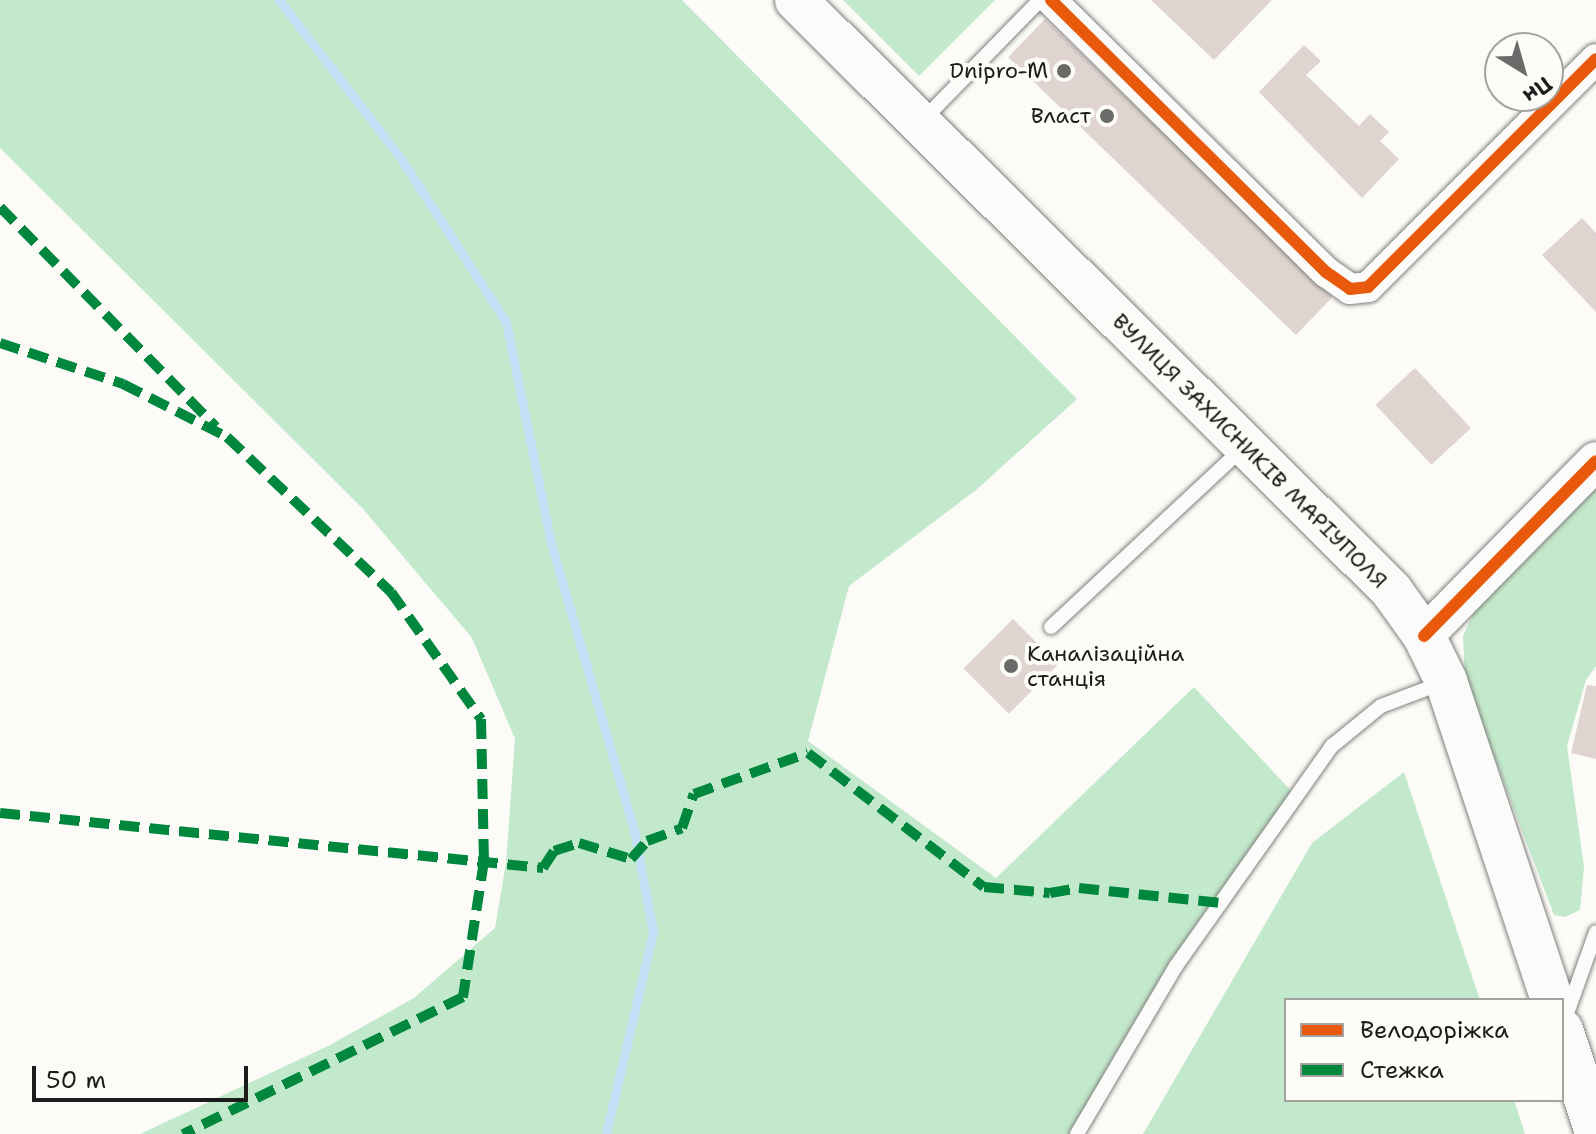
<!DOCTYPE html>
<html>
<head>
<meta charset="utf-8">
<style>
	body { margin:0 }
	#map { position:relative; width:1596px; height:1134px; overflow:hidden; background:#fcfbf8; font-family:"Shantell Sans",sans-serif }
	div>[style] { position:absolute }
	.green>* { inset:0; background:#c3e9cc }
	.stream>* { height:9px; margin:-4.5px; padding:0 4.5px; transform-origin:4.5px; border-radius:4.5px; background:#c4e0f7 }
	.building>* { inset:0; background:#dfd4cf; transform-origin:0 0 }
	.roads { filter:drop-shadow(0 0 2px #81807f) drop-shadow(0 0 2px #81807f) }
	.service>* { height:14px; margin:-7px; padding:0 7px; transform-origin:7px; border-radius:7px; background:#fbfbf9 }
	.minor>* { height:30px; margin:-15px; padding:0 15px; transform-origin:15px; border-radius:15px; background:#fbfbf9 }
	.tertiary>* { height:38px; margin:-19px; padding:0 19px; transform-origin:19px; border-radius:19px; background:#fbfbf9 }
	.secondary>* { height:42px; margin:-21px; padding:0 21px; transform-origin:21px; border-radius:21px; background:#fbfbf9 }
	.quiet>* { height:10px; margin-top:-5px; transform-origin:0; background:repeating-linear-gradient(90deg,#00873e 0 20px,transparent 0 30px) }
	.cycleway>* { height:12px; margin:-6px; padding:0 6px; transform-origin:6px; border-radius:6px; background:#e8590c }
	.dots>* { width:22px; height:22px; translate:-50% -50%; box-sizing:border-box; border:4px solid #fdfcf7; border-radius:50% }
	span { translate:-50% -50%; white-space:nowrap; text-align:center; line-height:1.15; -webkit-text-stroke:8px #fdfcf7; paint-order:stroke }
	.poi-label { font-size:22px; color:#1c1c1c }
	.right { translate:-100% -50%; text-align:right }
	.left { translate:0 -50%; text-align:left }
	.street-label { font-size:22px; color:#1c1c1c }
	.legend { position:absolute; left:1284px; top:998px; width:280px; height:104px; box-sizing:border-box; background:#fdfcf7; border:2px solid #a3a29f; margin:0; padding:10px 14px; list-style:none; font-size:24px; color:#1c1c1c }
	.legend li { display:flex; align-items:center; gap:16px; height:40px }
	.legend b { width:40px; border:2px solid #a3a29f }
	.north { position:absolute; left:1484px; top:32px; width:80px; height:80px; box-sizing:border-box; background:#fdfcf7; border:2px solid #a3a29f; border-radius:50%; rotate:143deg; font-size:22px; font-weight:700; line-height:32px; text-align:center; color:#1c1c1c }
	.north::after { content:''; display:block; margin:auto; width:28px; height:36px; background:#6a6a69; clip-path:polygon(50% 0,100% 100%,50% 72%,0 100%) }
	.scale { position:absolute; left:32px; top:1066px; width:216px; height:36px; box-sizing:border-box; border:4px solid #1c1c1c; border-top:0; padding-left:10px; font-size:24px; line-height:28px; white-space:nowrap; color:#1c1c1c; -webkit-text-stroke:6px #fdfcf7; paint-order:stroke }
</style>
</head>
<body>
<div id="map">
	<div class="green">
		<i style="clip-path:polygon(0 0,682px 0,1077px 399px,976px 490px,849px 586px,808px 741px,996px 878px,1194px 687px,1296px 796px,1176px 966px,1077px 1134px,140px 1134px,328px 1046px,414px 998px,495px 928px,506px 863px,515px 739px,472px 638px,363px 509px,0 148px)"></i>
		<i style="clip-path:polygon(843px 0,995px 0,919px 76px)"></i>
		<i style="clip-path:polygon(1596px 483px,1596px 666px,1586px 680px,1567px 746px,1584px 867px,1580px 910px,1565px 917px,1554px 915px,1465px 680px,1463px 636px,1479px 601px)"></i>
		<i style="clip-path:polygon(1404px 772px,1480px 1000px,1286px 1000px,1286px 1100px,1514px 1100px,1525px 1134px,1143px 1134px,1312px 843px)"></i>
	</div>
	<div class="stream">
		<i style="left:279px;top:0;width:198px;rotate:52.4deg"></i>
		<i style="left:400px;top:157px;width:196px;rotate:57.3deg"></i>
		<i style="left:506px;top:322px;width:226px;rotate:78.5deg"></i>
		<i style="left:551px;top:543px;width:300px;rotate:73.9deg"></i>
		<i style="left:634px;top:831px;width:103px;rotate:79.3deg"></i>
		<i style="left:653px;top:932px;width:207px;rotate:103.1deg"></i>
	</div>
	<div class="building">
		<i style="clip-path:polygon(1151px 0,1272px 0,1214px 60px)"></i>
		<i style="left:1045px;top:19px;width:400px;height:53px;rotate:44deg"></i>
		<i style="clip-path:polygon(1304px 45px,1321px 61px,1306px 75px,1359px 126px,1370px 114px,1389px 132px,1380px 141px,1399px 159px,1362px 198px,1259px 92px)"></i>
		<i style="clip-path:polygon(1582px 218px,1596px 233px,1596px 312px,1542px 255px)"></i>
		<i style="left:1415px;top:368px;width:82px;height:54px;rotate:47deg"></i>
		<i style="left:1013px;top:619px;width:64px;height:70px;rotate:45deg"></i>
		<i style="clip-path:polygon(1587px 685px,1596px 686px,1596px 759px,1571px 753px)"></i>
	</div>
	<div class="roads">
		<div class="service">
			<i style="left:923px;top:120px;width:168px;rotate:-45.7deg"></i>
			<i style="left:1051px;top:627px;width:261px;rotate:-43deg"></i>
			<i style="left:1566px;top:1016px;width:89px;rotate:-70.3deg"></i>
			<i style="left:1077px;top:1134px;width:195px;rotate:-59.5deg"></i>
			<i style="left:1176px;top:966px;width:270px;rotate:-54.7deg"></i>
			<i style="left:1332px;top:746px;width:63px;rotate:-39.2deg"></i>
			<i style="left:1381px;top:706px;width:65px;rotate:-20.7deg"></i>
		</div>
		<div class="minor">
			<i style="left:1051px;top:0;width:387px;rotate:44.7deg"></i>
			<i style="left:1326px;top:272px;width:29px;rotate:35deg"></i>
			<i style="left:1350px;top:289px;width:18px;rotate:-6deg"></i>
			<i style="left:1368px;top:287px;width:322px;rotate:-45deg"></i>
		</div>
		<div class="tertiary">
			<i style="left:1424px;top:636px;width:245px;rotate:-45.5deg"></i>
		</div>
		<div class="secondary">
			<i style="left:796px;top:0;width:838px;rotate:44.76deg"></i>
			<i style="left:1391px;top:590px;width:57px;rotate:54.3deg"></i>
			<i style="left:1424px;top:636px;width:50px;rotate:63.9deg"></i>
			<i style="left:1446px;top:681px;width:336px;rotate:71.6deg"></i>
			<i style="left:1562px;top:1030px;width:108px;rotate:71.6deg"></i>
		</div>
	</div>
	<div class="quiet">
		<i style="left:0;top:207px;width:308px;rotate:45.5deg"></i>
		<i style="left:0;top:343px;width:130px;rotate:18.4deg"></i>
		<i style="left:123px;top:384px;width:117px;rotate:27deg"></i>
		<i style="left:227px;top:437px;width:226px;rotate:43.4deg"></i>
		<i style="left:391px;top:592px;width:156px;rotate:54.7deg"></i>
		<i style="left:481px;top:719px;width:142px;rotate:88.8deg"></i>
		<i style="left:484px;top:861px;width:138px;rotate:98.8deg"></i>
		<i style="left:463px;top:997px;width:312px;rotate:153.9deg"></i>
		<i style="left:0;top:813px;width:546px;rotate:5.78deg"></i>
		<i style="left:543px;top:868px;width:20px;rotate:-57deg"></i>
		<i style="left:554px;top:851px;width:26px;rotate:-18deg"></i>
		<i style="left:579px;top:843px;width:54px;rotate:17.1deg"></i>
		<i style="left:631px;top:859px;width:24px;rotate:-48deg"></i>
		<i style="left:647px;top:841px;width:37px;rotate:-20deg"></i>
		<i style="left:682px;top:828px;width:36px;rotate:-71deg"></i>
		<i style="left:694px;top:794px;width:121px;rotate:-19.8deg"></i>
		<i style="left:808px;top:753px;width:221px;rotate:37.3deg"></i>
		<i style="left:984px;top:887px;width:66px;rotate:5.2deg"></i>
		<i style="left:1050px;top:893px;width:29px;rotate:-10deg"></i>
		<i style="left:1079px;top:888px;width:143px;rotate:6deg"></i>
	</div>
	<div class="cycleway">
		<i style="left:1051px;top:0;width:387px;rotate:44.7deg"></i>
		<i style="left:1326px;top:272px;width:29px;rotate:35deg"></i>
		<i style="left:1350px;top:289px;width:18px;rotate:-6deg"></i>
		<i style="left:1368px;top:287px;width:322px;rotate:-45deg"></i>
		<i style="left:1424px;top:636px;width:245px;rotate:-45.5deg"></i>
	</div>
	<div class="dots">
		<i style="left:1064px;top:71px;background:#6a6a69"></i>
		<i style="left:1107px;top:116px;background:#6a6a69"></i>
		<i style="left:1011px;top:666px;background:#6a6a69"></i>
	</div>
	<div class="poi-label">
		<span class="right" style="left:1048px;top:71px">Dnipro-M</span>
		<span class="right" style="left:1091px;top:116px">Власт</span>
		<span class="left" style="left:1027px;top:666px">Каналізаційна<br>станція</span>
	</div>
	<div class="street-label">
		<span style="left:1250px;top:451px;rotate:45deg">ВУЛИЦЯ ЗАХИСНИКІВ МАРІУПОЛЯ</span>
	</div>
	<ul class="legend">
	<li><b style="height:10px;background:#e8590c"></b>Велодоріжка</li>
	<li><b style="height:10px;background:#00873e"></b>Стежка</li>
	</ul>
	<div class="north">Пн</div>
	<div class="scale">50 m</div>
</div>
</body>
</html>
